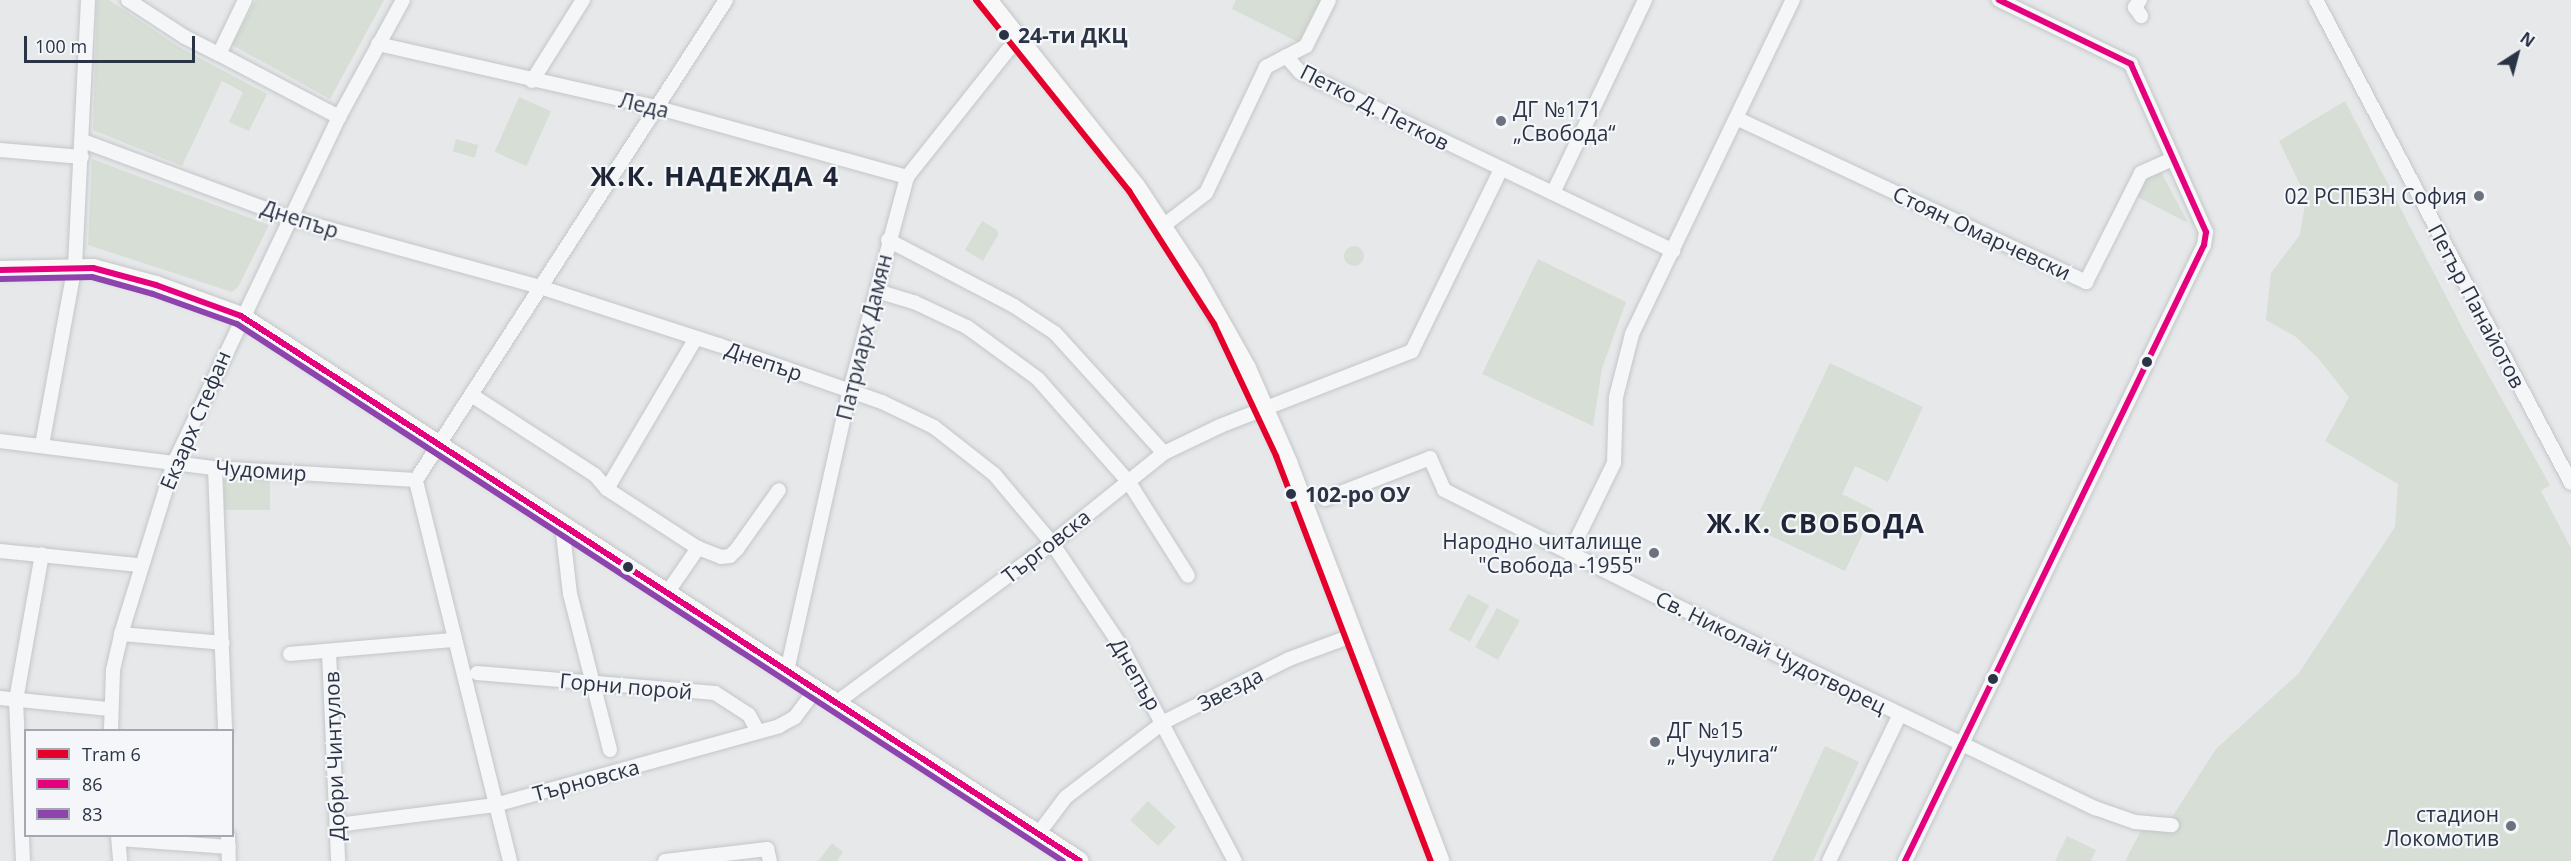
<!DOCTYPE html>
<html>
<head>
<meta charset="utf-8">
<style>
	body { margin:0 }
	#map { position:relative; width:2571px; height:861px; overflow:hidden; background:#e6e8ea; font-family:"Open Sans",sans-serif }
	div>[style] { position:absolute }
	.green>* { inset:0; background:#d6ded6; transform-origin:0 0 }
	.round { border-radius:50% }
	.roads { filter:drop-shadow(0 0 2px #c4c6c8) drop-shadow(0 0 2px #c4c6c8) }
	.street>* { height:14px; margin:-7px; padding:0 7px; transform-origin:7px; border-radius:7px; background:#f5f6f7 }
	.secondary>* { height:18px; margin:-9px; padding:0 9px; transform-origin:9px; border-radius:9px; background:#f8f8f8 }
	.bus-1>* { height:6px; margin:-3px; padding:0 3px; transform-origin:3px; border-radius:3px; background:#e5007d }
	.bus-2>* { height:6px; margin:-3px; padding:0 3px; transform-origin:3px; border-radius:3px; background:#8e44ad }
	.tram-1>* { height:6px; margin:-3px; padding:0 3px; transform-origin:3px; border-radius:3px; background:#e4002b }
	.dots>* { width:16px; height:16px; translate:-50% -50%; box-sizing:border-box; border:3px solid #f4f6f9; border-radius:50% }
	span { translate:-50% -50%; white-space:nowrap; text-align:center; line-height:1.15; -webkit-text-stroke:4.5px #f4f6f9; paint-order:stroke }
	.stop-label { font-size:21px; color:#2b3445; font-weight:700 }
	.left { translate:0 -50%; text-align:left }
	.street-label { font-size:21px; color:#2b3445 }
	.poi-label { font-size:21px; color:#2b3445 }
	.right { translate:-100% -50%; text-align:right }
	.district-label { font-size:27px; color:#1d2536; font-weight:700; letter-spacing:1.5px }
	.legend { position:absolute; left:24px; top:729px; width:210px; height:108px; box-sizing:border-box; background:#f4f6f9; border:2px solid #a4a8b1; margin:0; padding:8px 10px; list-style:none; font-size:18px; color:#2b3445 }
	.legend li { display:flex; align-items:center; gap:12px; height:30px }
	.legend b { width:30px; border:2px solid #a4a8b1 }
	.north { position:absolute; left:2487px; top:24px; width:60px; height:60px; -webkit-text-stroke:4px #f4f6f9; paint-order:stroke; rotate:36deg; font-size:16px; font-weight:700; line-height:24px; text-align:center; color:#2b3445 }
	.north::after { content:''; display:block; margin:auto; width:21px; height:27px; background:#2b3445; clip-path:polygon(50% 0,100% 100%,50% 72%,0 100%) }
	.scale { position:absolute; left:24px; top:36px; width:171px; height:27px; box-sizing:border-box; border:3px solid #2b3445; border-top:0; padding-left:8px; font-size:18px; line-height:21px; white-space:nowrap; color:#2b3445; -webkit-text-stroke:4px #f4f6f9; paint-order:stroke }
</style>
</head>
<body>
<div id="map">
	<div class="green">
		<i style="clip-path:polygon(97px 0,109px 0,179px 47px,267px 94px,249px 131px,229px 122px,243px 92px,222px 81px,182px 166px,93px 130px)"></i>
		<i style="clip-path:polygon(256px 0,384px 0,330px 99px,232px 45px)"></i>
		<i style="clip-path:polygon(1236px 0,1321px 0,1298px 42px,1232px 9px)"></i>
		<i style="left:519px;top:97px;width:35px;height:60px;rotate:24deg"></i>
		<i style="clip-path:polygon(2345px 101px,2466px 335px,2550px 485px,2541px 491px,2571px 548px,2571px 861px,2125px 861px,2142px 829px,2172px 831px,2172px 817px,2216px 749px,2299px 673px,2395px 527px,2398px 484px,2325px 441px,2349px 397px,2318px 358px,2296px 337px,2266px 320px,2271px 273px,2300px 235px,2306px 197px,2279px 141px)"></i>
		<i style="left:456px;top:139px;width:23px;height:13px;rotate:15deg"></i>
		<i style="clip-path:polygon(92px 159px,269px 225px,238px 287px,232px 292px,88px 245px)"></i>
		<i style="clip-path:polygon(2160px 170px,2187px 221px,2186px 222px,2132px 194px,2137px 183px)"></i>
		<i style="clip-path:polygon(982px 221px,997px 230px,998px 235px,983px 261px,965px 250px)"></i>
		<i class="round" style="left:1344px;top:246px;width:20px;height:20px"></i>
		<i style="clip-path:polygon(1538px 259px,1626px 302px,1602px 368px,1593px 426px,1482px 374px)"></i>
		<i style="clip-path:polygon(1830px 363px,1923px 407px,1888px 482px,1855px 466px,1842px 494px,1874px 510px,1845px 571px,1752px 527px)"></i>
		<i style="left:224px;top:480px;width:46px;height:30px"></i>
		<i style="left:1468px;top:594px;width:24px;height:41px;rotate:28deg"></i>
		<i style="left:1497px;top:608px;width:26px;height:45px;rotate:29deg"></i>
		<i style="clip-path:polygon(1825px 746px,1859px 762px,1813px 861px,1772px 861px)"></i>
		<i style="left:1148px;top:801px;width:38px;height:26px;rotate:43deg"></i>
		<i style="clip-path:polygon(2067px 836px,2096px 850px,2091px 861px,2055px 861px)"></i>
		<i style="clip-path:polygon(832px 843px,843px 852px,837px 861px,818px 861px)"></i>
	</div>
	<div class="roads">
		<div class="street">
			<i style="left:128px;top:0;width:68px;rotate:33deg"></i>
			<i style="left:185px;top:37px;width:38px;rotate:27deg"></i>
			<i style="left:219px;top:54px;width:60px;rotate:-64.3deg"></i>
			<i style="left:2140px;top:0;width:9px;rotate:126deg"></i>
			<i style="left:2135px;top:7px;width:11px;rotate:56deg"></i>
			<i style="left:2316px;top:0;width:546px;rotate:62.17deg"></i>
			<i style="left:378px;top:44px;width:284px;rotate:12.8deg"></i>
			<i style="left:655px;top:107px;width:262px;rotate:15.5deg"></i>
			<i style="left:219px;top:54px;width:136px;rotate:27.7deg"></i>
			<i style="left:1286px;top:56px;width:21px;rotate:49deg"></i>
			<i style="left:1300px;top:72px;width:414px;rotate:25.6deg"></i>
			<i style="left:532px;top:81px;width:96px;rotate:-57.8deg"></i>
			<i style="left:1736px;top:118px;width:387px;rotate:25.1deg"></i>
			<i style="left:2086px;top:282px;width:122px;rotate:-63.2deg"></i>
			<i style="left:2141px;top:173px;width:35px;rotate:-24deg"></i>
			<i style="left:83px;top:141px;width:221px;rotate:20.4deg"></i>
			<i style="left:290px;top:218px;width:259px;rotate:15.4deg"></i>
			<i style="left:540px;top:287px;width:188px;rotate:18deg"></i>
			<i style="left:719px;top:345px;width:173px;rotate:19.3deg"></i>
			<i style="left:882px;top:402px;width:58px;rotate:25.7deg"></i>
			<i style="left:934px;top:427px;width:76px;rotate:38.1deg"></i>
			<i style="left:994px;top:474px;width:90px;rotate:50deg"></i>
			<i style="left:1052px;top:543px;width:124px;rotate:56.2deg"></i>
			<i style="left:1121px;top:646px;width:243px;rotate:62.1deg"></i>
			<i style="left:0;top:150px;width:82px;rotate:4.9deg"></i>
			<i style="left:1553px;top:193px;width:214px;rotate:-64.5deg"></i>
			<i style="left:1163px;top:226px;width:54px;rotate:-37.5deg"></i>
			<i style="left:1206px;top:193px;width:140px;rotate:-64.5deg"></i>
			<i style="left:1266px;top:67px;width:45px;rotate:-27.7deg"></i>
			<i style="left:1306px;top:46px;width:51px;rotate:-63.4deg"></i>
			<i style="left:888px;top:240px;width:142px;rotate:27.6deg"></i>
			<i style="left:1014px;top:306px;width:49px;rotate:33.4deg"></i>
			<i style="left:1055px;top:333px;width:162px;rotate:47.8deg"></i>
			<i style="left:877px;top:291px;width:39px;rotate:17deg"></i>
			<i style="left:914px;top:302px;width:59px;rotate:25.3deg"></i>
			<i style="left:967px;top:327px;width:88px;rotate:36.2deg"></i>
			<i style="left:1038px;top:379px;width:136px;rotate:48.6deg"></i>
			<i style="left:1128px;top:481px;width:112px;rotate:57.7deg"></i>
			<i style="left:473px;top:396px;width:145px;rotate:32.9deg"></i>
			<i style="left:595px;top:475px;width:18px;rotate:49deg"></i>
			<i style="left:607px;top:489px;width:108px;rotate:33deg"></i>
			<i style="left:698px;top:548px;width:25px;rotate:21deg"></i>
			<i style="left:721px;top:557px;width:9px;rotate:-6deg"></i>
			<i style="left:730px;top:556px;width:10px;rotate:-45deg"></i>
			<i style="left:737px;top:549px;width:72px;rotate:-54.6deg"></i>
			<i style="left:0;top:441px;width:217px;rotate:7.2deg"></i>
			<i style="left:215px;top:468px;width:201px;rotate:3.4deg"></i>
			<i style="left:42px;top:445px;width:182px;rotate:-79.6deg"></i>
			<i style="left:75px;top:266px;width:266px;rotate:-87.2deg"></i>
			<i style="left:215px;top:468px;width:262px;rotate:87.8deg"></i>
			<i style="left:607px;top:489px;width:175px;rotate:-59.5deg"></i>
			<i style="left:1325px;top:499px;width:113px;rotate:-21.3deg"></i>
			<i style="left:1430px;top:458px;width:35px;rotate:66deg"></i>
			<i style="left:1444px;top:490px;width:237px;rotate:26.6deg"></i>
			<i style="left:1656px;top:596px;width:488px;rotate:25.8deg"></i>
			<i style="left:2095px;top:808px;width:42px;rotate:19.3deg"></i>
			<i style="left:2135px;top:822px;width:37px;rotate:5deg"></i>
			<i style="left:562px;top:525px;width:69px;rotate:83.4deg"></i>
			<i style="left:570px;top:594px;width:161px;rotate:75.6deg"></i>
			<i style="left:0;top:551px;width:140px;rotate:5.8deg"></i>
			<i style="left:1570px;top:553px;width:100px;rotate:-63.9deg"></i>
			<i style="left:1614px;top:463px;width:66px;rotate:-88.3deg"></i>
			<i style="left:1616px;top:397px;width:65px;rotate:-75.7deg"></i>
			<i style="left:1632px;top:334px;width:371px;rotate:-64.3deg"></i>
			<i style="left:667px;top:593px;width:55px;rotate:-55.4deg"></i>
			<i style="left:121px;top:634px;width:102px;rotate:5deg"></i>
			<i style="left:329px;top:652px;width:209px;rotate:87.5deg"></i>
			<i style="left:290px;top:654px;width:165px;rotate:-4.9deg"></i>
			<i style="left:787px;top:671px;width:288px;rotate:-77.4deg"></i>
			<i style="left:850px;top:390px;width:220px;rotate:-75deg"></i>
			<i style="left:907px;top:177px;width:162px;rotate:-51.5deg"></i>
			<i style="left:1008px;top:50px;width:15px;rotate:-37deg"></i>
			<i style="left:477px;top:673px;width:239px;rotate:4.8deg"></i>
			<i style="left:715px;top:693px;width:40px;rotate:32.9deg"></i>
			<i style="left:749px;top:715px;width:19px;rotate:62deg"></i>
			<i style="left:0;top:698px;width:110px;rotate:5.8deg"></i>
			<i style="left:836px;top:703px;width:269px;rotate:-36.5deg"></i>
			<i style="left:1052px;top:543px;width:144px;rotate:-38.8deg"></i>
			<i style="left:1164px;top:453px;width:62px;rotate:-25.7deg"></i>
			<i style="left:1220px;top:426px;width:206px;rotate:-21.3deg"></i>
			<i style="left:1412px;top:351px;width:203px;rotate:-63.9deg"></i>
			<i style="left:111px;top:730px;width:60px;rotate:-88.1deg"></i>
			<i style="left:113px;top:670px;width:37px;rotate:-77deg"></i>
			<i style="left:121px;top:634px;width:179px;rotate:-72.8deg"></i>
			<i style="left:174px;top:463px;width:383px;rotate:-64.5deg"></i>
			<i style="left:339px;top:117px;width:133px;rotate:-61.3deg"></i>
			<i style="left:337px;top:825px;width:159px;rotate:-7.2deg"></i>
			<i style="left:495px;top:805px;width:295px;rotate:-15.5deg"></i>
			<i style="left:779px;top:726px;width:18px;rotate:-29deg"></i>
			<i style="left:795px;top:717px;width:35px;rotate:-53deg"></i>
			<i style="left:1038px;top:834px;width:46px;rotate:-52.9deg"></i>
			<i style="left:1066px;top:797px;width:123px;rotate:-37.4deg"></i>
			<i style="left:1164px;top:722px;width:140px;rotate:-26.7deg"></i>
			<i style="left:1289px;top:659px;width:69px;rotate:-20.3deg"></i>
			<i style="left:118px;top:836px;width:25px;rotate:85deg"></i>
			<i style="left:228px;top:836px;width:25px;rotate:88deg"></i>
			<i style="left:119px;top:839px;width:110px;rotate:4.2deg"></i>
			<i style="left:23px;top:861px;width:161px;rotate:-92.5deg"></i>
			<i style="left:16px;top:700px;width:148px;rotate:-79.9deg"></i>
			<i style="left:510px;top:861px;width:392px;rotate:-103.9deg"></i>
			<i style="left:416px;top:480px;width:571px;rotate:-57.14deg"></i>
			<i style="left:665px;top:861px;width:103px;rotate:-6.7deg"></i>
			<i style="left:767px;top:849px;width:12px;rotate:76deg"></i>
			<i style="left:1829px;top:861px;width:163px;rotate:-64.2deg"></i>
			<i style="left:1905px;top:861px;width:685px;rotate:-64.11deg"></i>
			<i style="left:2204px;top:245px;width:13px;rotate:-81deg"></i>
			<i style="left:2206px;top:232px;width:184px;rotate:-114.1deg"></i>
			<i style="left:2131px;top:64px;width:147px;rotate:-154.1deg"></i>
		</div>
		<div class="secondary">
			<i style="left:988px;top:0;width:238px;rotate:51.5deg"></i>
			<i style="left:1136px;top:186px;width:105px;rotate:56.6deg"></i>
			<i style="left:1194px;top:274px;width:108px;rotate:60.6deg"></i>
			<i style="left:1247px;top:368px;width:103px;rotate:66.4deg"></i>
			<i style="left:1288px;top:462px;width:427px;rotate:69.1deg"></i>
			<i style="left:0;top:270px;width:93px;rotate:-1.2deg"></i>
			<i style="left:93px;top:268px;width:65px;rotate:15.1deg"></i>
			<i style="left:156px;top:285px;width:90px;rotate:20deg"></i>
			<i style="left:241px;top:316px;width:1000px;rotate:33.01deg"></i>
		</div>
	</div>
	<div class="bus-1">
		<i style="left:0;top:270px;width:93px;rotate:-1.2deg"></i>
		<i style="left:93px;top:268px;width:65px;rotate:15.1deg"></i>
		<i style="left:156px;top:285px;width:90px;rotate:20deg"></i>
		<i style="left:241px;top:316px;width:1000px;rotate:33.01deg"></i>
		<i style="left:1905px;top:861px;width:685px;rotate:-64.11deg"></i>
		<i style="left:2204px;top:245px;width:13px;rotate:-81deg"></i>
		<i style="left:2206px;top:232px;width:184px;rotate:-114.1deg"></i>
		<i style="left:2131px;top:64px;width:147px;rotate:-154.1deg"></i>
	</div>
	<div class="bus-2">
		<i style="left:0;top:279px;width:92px;rotate:-1.2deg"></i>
		<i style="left:92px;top:277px;width:63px;rotate:15.6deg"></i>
		<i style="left:153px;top:294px;width:89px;rotate:19.7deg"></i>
		<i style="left:237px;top:324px;width:985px;rotate:33.03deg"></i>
	</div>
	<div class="tram-1">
		<i style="left:976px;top:0;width:245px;rotate:51.3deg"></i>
		<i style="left:1129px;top:191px;width:158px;rotate:57.4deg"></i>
		<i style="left:1214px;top:324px;width:146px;rotate:64.8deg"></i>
		<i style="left:1276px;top:456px;width:434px;rotate:69.1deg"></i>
	</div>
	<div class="dots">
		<i style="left:1004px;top:35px;background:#2b3445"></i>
		<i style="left:1501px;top:121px;background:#6c737f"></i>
		<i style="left:2479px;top:196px;background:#6c737f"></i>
		<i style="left:2147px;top:362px;background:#2b3445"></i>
		<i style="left:1291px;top:494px;background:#2b3445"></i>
		<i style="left:1654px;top:553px;background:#6c737f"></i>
		<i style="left:628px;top:567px;background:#2b3445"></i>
		<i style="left:1993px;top:679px;background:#2b3445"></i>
		<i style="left:1655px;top:742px;background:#6c737f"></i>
		<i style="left:2511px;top:826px;background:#6c737f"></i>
	</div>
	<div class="stop-label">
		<span class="left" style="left:1018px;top:35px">24-ти ДКЦ</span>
		<span class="left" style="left:1305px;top:494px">102-ро ОУ</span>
	</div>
	<div class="street-label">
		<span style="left:644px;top:105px;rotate:13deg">Леда</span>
		<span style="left:1375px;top:107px;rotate:27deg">Петко Д. Петков</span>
		<span style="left:300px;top:219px;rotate:18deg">Днепър</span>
		<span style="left:1982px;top:233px;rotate:25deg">Стоян Омарчевски</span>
		<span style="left:2477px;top:306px;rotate:62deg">Петър Панайотов</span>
		<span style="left:864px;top:337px;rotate:-76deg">Патриарх Дамян</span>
		<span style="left:764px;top:361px;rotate:19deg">Днепър</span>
		<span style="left:195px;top:420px;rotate:-67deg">Екзарх Стефан</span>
		<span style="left:261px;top:470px;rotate:4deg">Чудомир</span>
		<span style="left:1046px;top:546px;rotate:-38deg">Търговска</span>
		<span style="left:1771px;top:652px;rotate:26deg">Св. Николай Чудотворец</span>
		<span style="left:1136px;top:674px;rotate:60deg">Днепър</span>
		<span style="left:626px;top:686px;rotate:5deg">Горни порой</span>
		<span style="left:1230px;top:689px;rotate:-27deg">Звезда</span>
		<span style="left:334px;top:756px;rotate:-92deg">Добри Чинтулов</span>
		<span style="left:586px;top:780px;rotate:-15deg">Търновска</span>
	</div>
	<div class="poi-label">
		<span class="left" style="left:1513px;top:121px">ДГ №171<br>„Свобода“</span>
		<span class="right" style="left:2467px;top:196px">02 РСПБЗН София</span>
		<span class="right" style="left:1642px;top:553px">Народно читалище<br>"Свобода -1955"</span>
		<span class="left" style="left:1667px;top:742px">ДГ №15<br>„Чучулига“</span>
		<span class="right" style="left:2499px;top:826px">стадион<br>Локомотив</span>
	</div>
	<div class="district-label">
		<span style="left:715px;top:176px">Ж.К. НАДЕЖДА 4</span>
		<span style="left:1816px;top:523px">Ж.К. СВОБОДА</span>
	</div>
	<ul class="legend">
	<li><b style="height:8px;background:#e4002b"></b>Tram 6</li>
	<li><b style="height:8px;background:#e5007d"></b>86</li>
	<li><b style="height:8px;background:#8e44ad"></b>83</li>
	</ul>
	<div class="north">N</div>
	<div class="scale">100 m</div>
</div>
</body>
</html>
